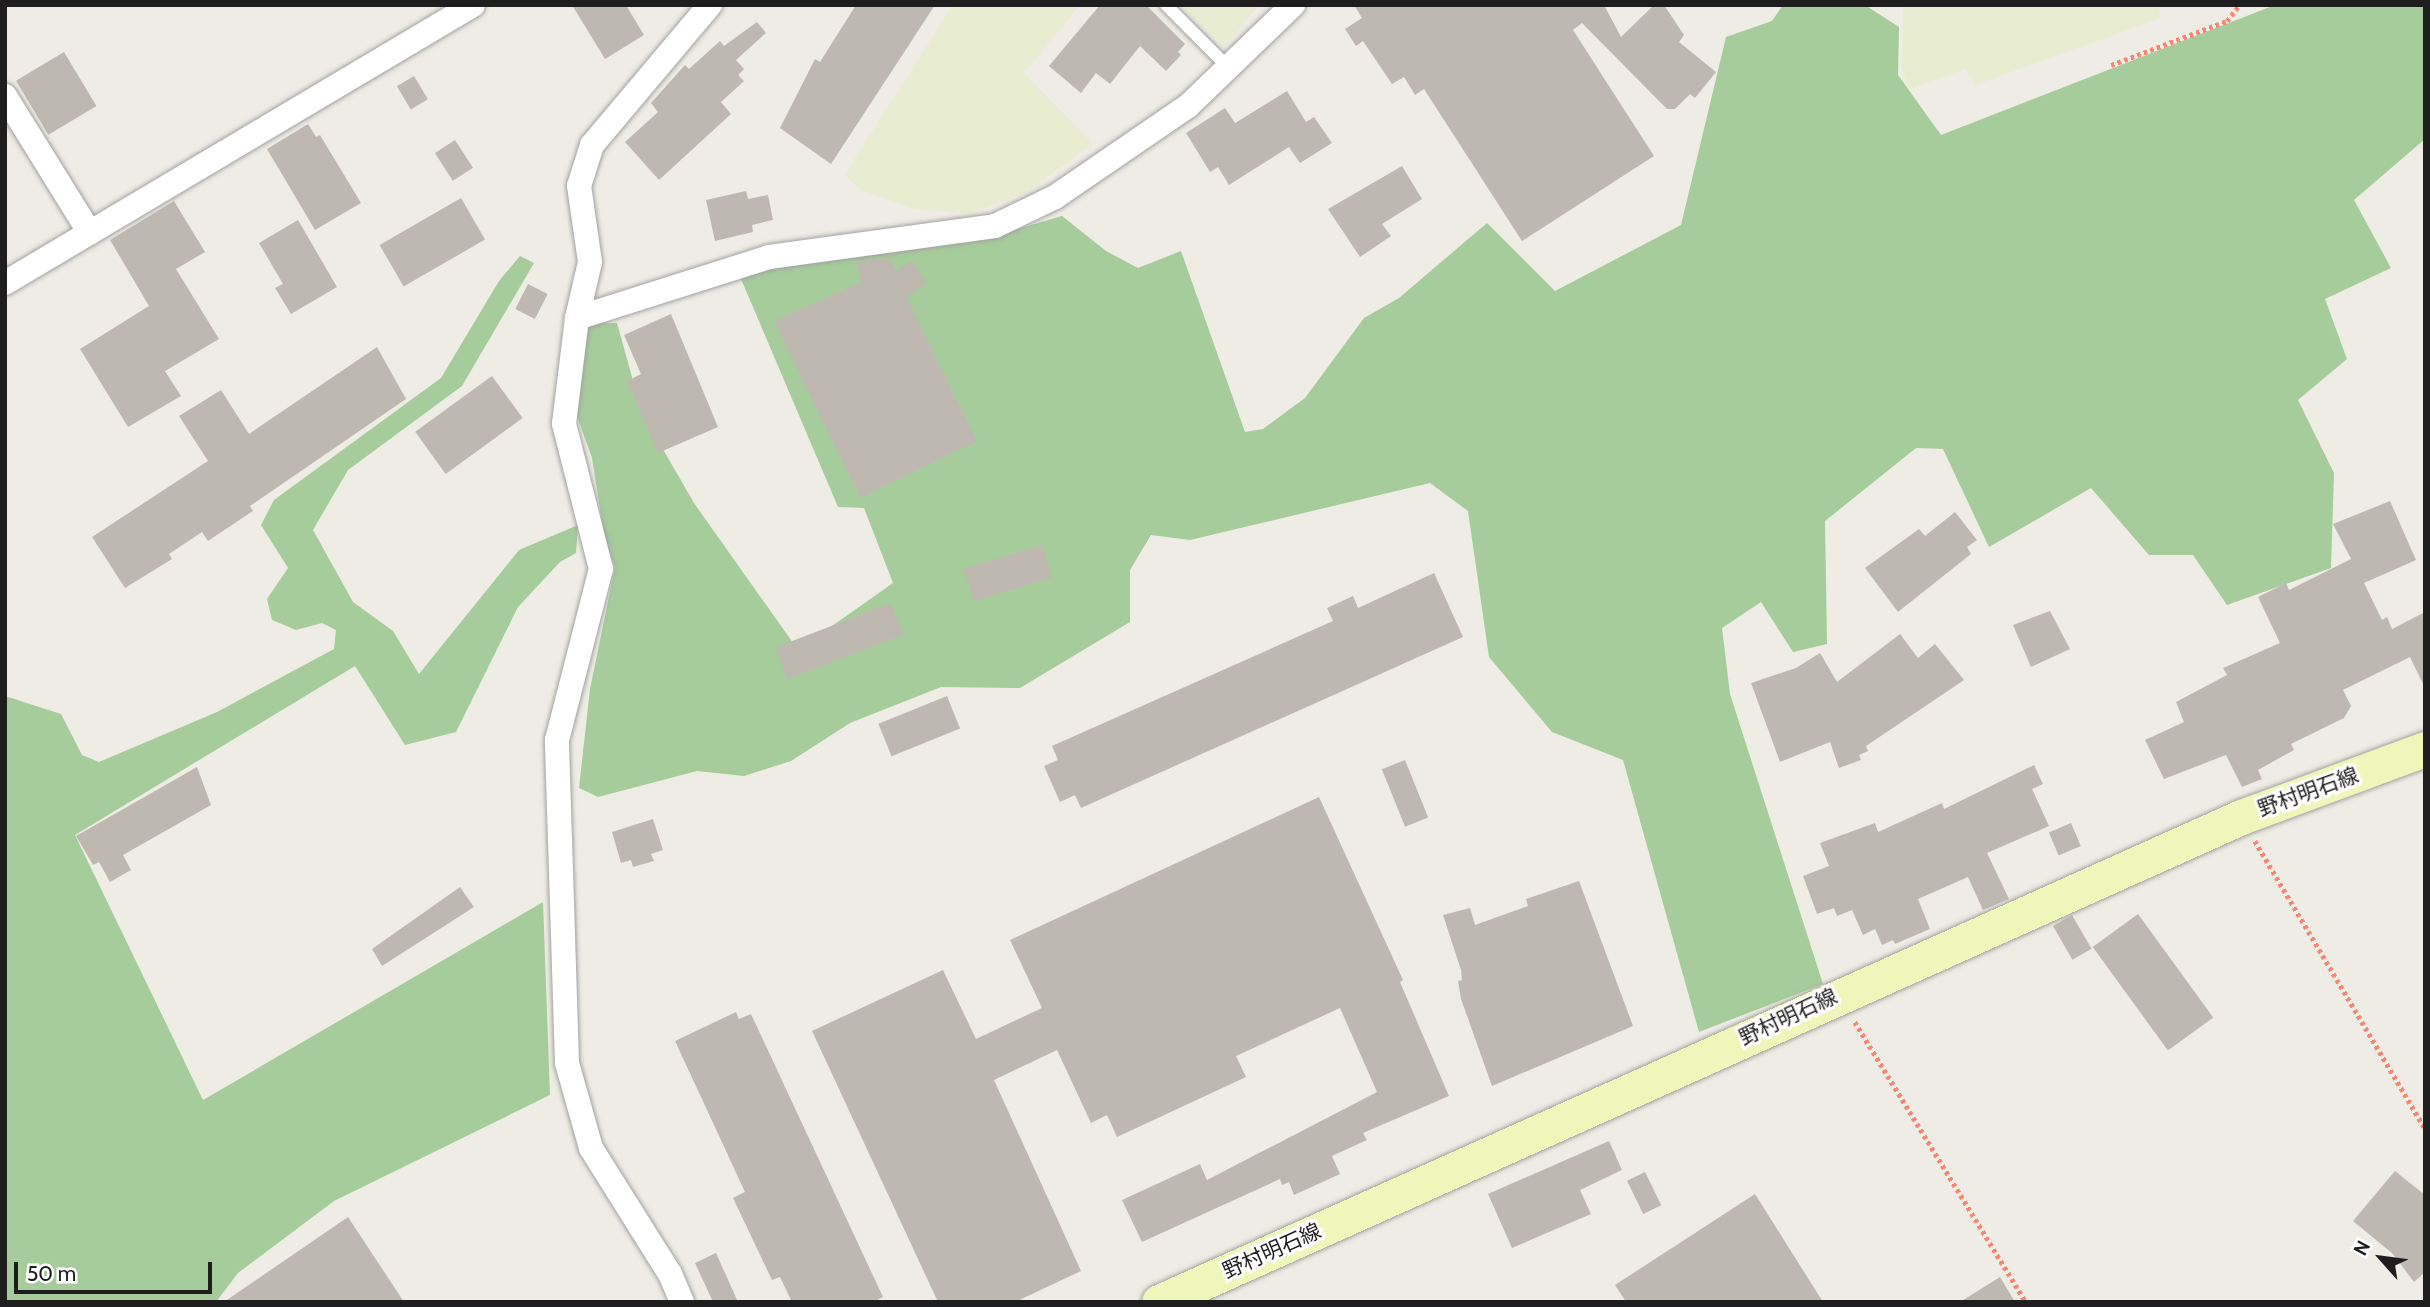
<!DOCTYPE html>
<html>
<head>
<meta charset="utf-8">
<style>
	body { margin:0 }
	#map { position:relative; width:2430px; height:1307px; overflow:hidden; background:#eeece4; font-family:Cabin,"Noto Sans JP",sans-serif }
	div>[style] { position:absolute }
	.farmland>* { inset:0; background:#e8ecd0 }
	.forest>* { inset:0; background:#a6cc9b }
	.building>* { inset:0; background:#bfb8b1; transform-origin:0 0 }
	.path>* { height:4.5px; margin-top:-2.25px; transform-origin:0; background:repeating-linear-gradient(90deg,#f38771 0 3.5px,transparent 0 7px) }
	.roads { filter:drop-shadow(0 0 2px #a2a2a2) drop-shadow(0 0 2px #a2a2a2) }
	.lane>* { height:12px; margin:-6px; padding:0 6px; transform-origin:6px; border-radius:6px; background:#fff }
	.street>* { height:24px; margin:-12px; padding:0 12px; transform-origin:12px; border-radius:12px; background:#fff }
	.secondary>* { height:35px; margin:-17.5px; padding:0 17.5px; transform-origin:17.5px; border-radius:17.5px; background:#eff6ba }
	span { translate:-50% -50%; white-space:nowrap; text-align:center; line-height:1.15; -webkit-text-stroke:6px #fff; paint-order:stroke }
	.street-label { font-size:21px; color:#1e1e1e }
	.frame { position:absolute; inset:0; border:7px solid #1e1e1e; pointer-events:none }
	.north { position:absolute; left:2346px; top:1223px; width:70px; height:70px; -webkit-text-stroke:5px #fff; paint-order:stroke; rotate:298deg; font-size:19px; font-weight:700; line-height:28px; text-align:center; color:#1e1e1e }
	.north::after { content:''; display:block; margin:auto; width:24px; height:32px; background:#1e1e1e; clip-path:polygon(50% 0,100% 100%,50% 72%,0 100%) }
	.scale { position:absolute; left:14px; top:1262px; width:198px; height:32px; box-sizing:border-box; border:4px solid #1e1e1e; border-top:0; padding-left:9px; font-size:21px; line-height:24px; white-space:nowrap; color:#1e1e1e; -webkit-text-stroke:5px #fff; paint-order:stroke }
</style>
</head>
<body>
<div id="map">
	<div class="farmland">
		<i style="clip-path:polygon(953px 5px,1080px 5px,1024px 73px,1093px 144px,1025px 193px,971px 213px,914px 209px,860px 190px,845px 174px)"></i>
		<i style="clip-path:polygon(1180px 5px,1259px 5px,1225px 47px)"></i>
		<i style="clip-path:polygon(1903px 5px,2158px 5px,2161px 18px,1975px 85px,1965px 69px,1910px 89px,1902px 69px)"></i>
	</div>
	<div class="forest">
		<i style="clip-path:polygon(1783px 5px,1865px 5px,1899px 27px,1898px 75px,1941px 135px,2275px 5px,2425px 5px,2425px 139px,2354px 200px,2391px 268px,2325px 299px,2347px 359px,2298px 400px,2334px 473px,2331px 568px,2227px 605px,2193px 555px,2149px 555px,2091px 488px,1989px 547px,1943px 449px,1916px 448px,1825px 521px,1827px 644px,1793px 652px,1761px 602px,1722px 628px,1730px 694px,1823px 984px,1699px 1032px,1623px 760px,1552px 732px,1489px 657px,1468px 511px,1430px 483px,1190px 540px,1151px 535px,1130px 570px,1130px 622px,1020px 688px,941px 687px,850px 723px,791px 761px,744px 776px,697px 771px,598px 797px,579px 788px,590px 689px,615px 567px,605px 540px,592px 458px,573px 405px,581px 324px,617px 323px,642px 413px,694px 503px,798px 650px,893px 583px,864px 508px,838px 507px,741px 279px,767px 265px,976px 241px,1062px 216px,1106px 251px,1138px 268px,1181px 251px,1245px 432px,1263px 429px,1305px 398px,1364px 318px,1399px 298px,1487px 223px,1555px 291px,1681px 225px,1726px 37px,1772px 21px)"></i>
		<i style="clip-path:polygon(520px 256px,534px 263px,462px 386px,348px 470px,313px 530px,353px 602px,393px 631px,419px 674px,519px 550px,578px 525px,576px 553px,560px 562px,518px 607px,456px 732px,405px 745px,355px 666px,75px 835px,203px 1100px,543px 902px,550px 1095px,334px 1201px,238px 1273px,216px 1302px,5px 1302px,5px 696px,61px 714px,82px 755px,99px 762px,217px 712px,334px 649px,336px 630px,322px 623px,296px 630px,272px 620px,267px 599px,288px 568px,261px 525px,274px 500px,441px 378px,499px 281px)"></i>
	</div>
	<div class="building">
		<i style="clip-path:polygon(572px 5px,626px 5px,644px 35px,605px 59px)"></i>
		<i style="clip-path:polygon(856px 5px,935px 5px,831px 164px,780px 128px,815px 59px,820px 62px)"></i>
		<i style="clip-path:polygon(1100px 5px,1146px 5px,1185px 44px,1178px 52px,1181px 55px,1166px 71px,1140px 46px,1110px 84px,1096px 73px,1081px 93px,1049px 66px)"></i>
		<i style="clip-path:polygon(1354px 5px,1604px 5px,1621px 37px,1654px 5px,1664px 5px,1684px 35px,1679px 42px,1716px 72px,1695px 98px,1690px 94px,1675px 109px,1667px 109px,1582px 23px,1573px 30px,1654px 156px,1522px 241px,1424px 89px,1415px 95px,1404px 77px,1392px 84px,1363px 41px,1356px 46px,1345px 29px,1362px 18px)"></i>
		<i style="clip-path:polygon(757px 22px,766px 33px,736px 60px,744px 69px,738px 75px,744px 81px,721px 102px,731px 114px,659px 180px,625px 142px,658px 112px,651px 103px,685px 65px,689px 69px,720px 41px,724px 46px)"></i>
		<i style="left:64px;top:52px;width:63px;height:56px;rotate:59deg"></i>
		<i style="left:414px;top:76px;width:27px;height:20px;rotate:59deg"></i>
		<i style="clip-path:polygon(1287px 91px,1306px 122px,1314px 117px,1332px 143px,1300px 163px,1289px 147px,1229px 185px,1218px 167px,1210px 172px,1186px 133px,1225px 108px,1235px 123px)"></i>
		<i style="clip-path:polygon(308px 124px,316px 137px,320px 135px,361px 203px,315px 230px,267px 149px)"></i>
		<i style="left:455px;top:140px;width:33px;height:24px;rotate:57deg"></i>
		<i style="clip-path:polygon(1402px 166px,1422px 199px,1382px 224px,1391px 236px,1360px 257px,1328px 209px)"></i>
		<i style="clip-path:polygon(746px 191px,748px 199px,768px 195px,773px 220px,752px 225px,753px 232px,715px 241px,706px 200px)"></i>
		<i style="left:461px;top:198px;width:48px;height:94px;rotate:60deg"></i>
		<i style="clip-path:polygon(174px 201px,205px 252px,176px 269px,219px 339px,165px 371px,181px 396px,128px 427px,80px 349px,149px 306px,110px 240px)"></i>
		<i style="clip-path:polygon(298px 220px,337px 287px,291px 314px,275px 288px,283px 284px,259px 243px)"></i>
		<i style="clip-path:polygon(889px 258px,896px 271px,912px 261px,927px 283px,906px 297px,977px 441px,860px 498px,774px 321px,861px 282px,856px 262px)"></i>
		<i style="left:528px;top:284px;width:22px;height:28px;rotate:27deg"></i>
		<i style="clip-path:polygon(671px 314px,718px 427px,658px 453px,627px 381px,641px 374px,624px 335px)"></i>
		<i style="clip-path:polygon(377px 347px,406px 399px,250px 506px,253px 511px,208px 541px,202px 532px,169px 554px,172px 559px,125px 588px,92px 537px,208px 461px,179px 416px,221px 390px,249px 434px)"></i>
		<i style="left:492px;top:376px;width:52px;height:95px;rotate:54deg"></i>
		<i style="clip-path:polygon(2390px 501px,2416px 560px,2364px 583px,2382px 620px,2387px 617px,2392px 629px,2425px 612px,2425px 688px,2410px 657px,2343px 690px,2351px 706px,2344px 718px,2291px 744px,2294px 750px,2258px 770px,2262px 779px,2242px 787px,2226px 755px,2164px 779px,2145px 740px,2184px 722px,2176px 702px,2227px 675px,2223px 668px,2280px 643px,2258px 597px,2286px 583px,2289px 590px,2351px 559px,2333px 524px)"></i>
		<i style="clip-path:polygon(1955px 512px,1977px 540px,1967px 547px,1971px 554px,1898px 612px,1865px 568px,1919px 529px,1925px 536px)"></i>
		<i style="left:1042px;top:545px;width:34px;height:82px;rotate:73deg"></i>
		<i style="clip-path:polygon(1434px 573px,1463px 637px,1081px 808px,1075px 795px,1060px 802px,1044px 766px,1058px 760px,1052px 746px,1333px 621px,1327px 608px,1353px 596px,1358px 608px)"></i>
		<i style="left:891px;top:603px;width:34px;height:124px;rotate:69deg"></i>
		<i style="clip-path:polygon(2050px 611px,2070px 649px,2031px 667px,2013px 625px)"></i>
		<i style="clip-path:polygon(1900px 634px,1918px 658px,1935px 644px,1964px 680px,1866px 746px,1868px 751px,1859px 755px,1861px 760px,1839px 768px,1830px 742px,1780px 762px,1751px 683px,1796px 668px,1820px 653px,1837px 682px)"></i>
		<i style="left:947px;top:696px;width:35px;height:74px;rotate:68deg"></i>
		<i style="left:1405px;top:760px;width:62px;height:25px;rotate:68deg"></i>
		<i style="clip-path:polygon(2034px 765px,2043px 784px,2032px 789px,2049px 826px,1987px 853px,2009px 899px,1983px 910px,1968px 877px,1918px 899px,1930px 929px,1895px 944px,1893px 940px,1882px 945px,1875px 929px,1863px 935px,1852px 910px,1837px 916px,1834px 908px,1817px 914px,1803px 876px,1829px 866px,1820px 843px,1875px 823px,1878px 832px,1942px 803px,1944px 809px)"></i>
		<i style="clip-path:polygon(197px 767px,211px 805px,123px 855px,131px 870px,110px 882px,99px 862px,93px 865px,76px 836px)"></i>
		<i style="clip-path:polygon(1319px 797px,1403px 980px,1400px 982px,1449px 1096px,1363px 1133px,1367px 1140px,1332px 1156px,1340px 1174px,1294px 1195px,1289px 1182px,1282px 1185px,1280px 1179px,1142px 1242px,1122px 1200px,1200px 1164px,1207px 1180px,1377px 1092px,1340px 1008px,1236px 1056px,1246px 1077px,1117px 1137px,1107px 1115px,1091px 1123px,1057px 1050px,994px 1080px,1081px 1271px,1015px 1302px,938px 1302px,812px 1031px,943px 970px,976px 1039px,1042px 1008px,1010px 940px)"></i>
		<i style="clip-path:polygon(653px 819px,663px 850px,651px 854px,654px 861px,633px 867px,631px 860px,621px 863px,612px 832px)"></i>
		<i style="left:2071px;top:823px;width:25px;height:24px;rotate:67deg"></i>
		<i style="clip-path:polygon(1579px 881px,1633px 1026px,1492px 1086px,1461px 999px,1458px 981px,1462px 980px,1461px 970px,1443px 915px,1470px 908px,1475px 925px,1528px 906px,1526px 899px)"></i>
		<i style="clip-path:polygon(460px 887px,474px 907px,382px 966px,372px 949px)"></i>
		<i style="left:2138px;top:914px;width:128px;height:56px;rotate:54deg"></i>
		<i style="left:2072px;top:915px;width:39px;height:22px;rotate:60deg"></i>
		<i style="clip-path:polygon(736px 1012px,739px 1019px,751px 1014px,883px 1297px,873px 1302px,792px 1302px,780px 1277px,772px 1280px,733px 1198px,745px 1192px,675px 1041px)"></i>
		<i style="clip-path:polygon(1609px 1141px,1622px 1170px,1580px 1190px,1591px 1214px,1512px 1248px,1488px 1194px)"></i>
		<i style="clip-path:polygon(2395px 1171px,2425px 1195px,2425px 1272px,2414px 1282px,2393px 1254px,2353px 1221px)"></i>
		<i style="left:1645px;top:1172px;width:37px;height:20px;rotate:64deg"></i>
		<i style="clip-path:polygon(1755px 1194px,1823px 1302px,1626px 1302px,1615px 1285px)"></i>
		<i style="clip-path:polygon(348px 1217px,404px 1302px,224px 1302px)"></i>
		<i style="clip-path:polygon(716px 1253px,738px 1302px,713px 1302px,695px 1263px)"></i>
		<i style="clip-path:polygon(2000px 1277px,2015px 1302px,1960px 1302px)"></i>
	</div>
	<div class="path">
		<i style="left:2111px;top:65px;width:124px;rotate:-20.8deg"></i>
		<i style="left:2227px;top:21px;width:20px;rotate:-53deg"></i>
		<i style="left:2255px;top:841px;width:334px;rotate:59.4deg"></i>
		<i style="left:1855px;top:1022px;width:328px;rotate:58.6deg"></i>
	</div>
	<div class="roads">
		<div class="lane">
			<i style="left:1166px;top:5px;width:89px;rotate:45deg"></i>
		</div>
		<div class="street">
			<i style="left:5px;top:96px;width:161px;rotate:58.2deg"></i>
			<i style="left:5px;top:283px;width:544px;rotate:-30.71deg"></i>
			<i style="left:577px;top:318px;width:201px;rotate:-17.6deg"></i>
			<i style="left:769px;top:257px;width:228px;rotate:-7.8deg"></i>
			<i style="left:995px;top:226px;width:67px;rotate:-25.8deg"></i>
			<i style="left:1055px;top:197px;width:161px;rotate:-34.4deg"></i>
			<i style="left:1188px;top:106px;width:146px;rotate:-43.9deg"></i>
			<i style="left:682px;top:1302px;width:30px;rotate:-113deg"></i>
			<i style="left:670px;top:1274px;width:149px;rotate:-122.1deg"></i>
			<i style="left:591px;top:1148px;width:88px;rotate:-105.8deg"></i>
			<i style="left:567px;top:1063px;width:323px;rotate:-91.8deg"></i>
			<i style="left:557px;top:740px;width:177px;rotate:-75.6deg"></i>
			<i style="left:601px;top:569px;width:150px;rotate:-104.3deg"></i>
			<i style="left:564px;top:424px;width:107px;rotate:-83deg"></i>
			<i style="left:577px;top:318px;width:57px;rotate:-76.9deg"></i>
			<i style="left:590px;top:262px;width:77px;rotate:-98.2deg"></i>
			<i style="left:579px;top:186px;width:43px;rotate:-72.4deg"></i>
			<i style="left:592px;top:145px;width:183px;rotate:-49.9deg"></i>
		</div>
		<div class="secondary">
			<i style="left:1159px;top:1302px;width:1186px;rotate:-24.14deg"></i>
			<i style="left:2241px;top:817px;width:196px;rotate:-20.3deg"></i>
		</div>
	</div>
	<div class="street-label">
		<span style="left:2308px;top:792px;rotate:-20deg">野村明石線</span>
		<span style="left:1788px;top:1017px;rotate:-25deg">野村明石線</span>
		<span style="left:1272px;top:1251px;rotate:-24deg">野村明石線</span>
	</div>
	<div class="frame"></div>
	<div class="north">N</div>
	<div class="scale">50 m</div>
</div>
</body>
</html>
